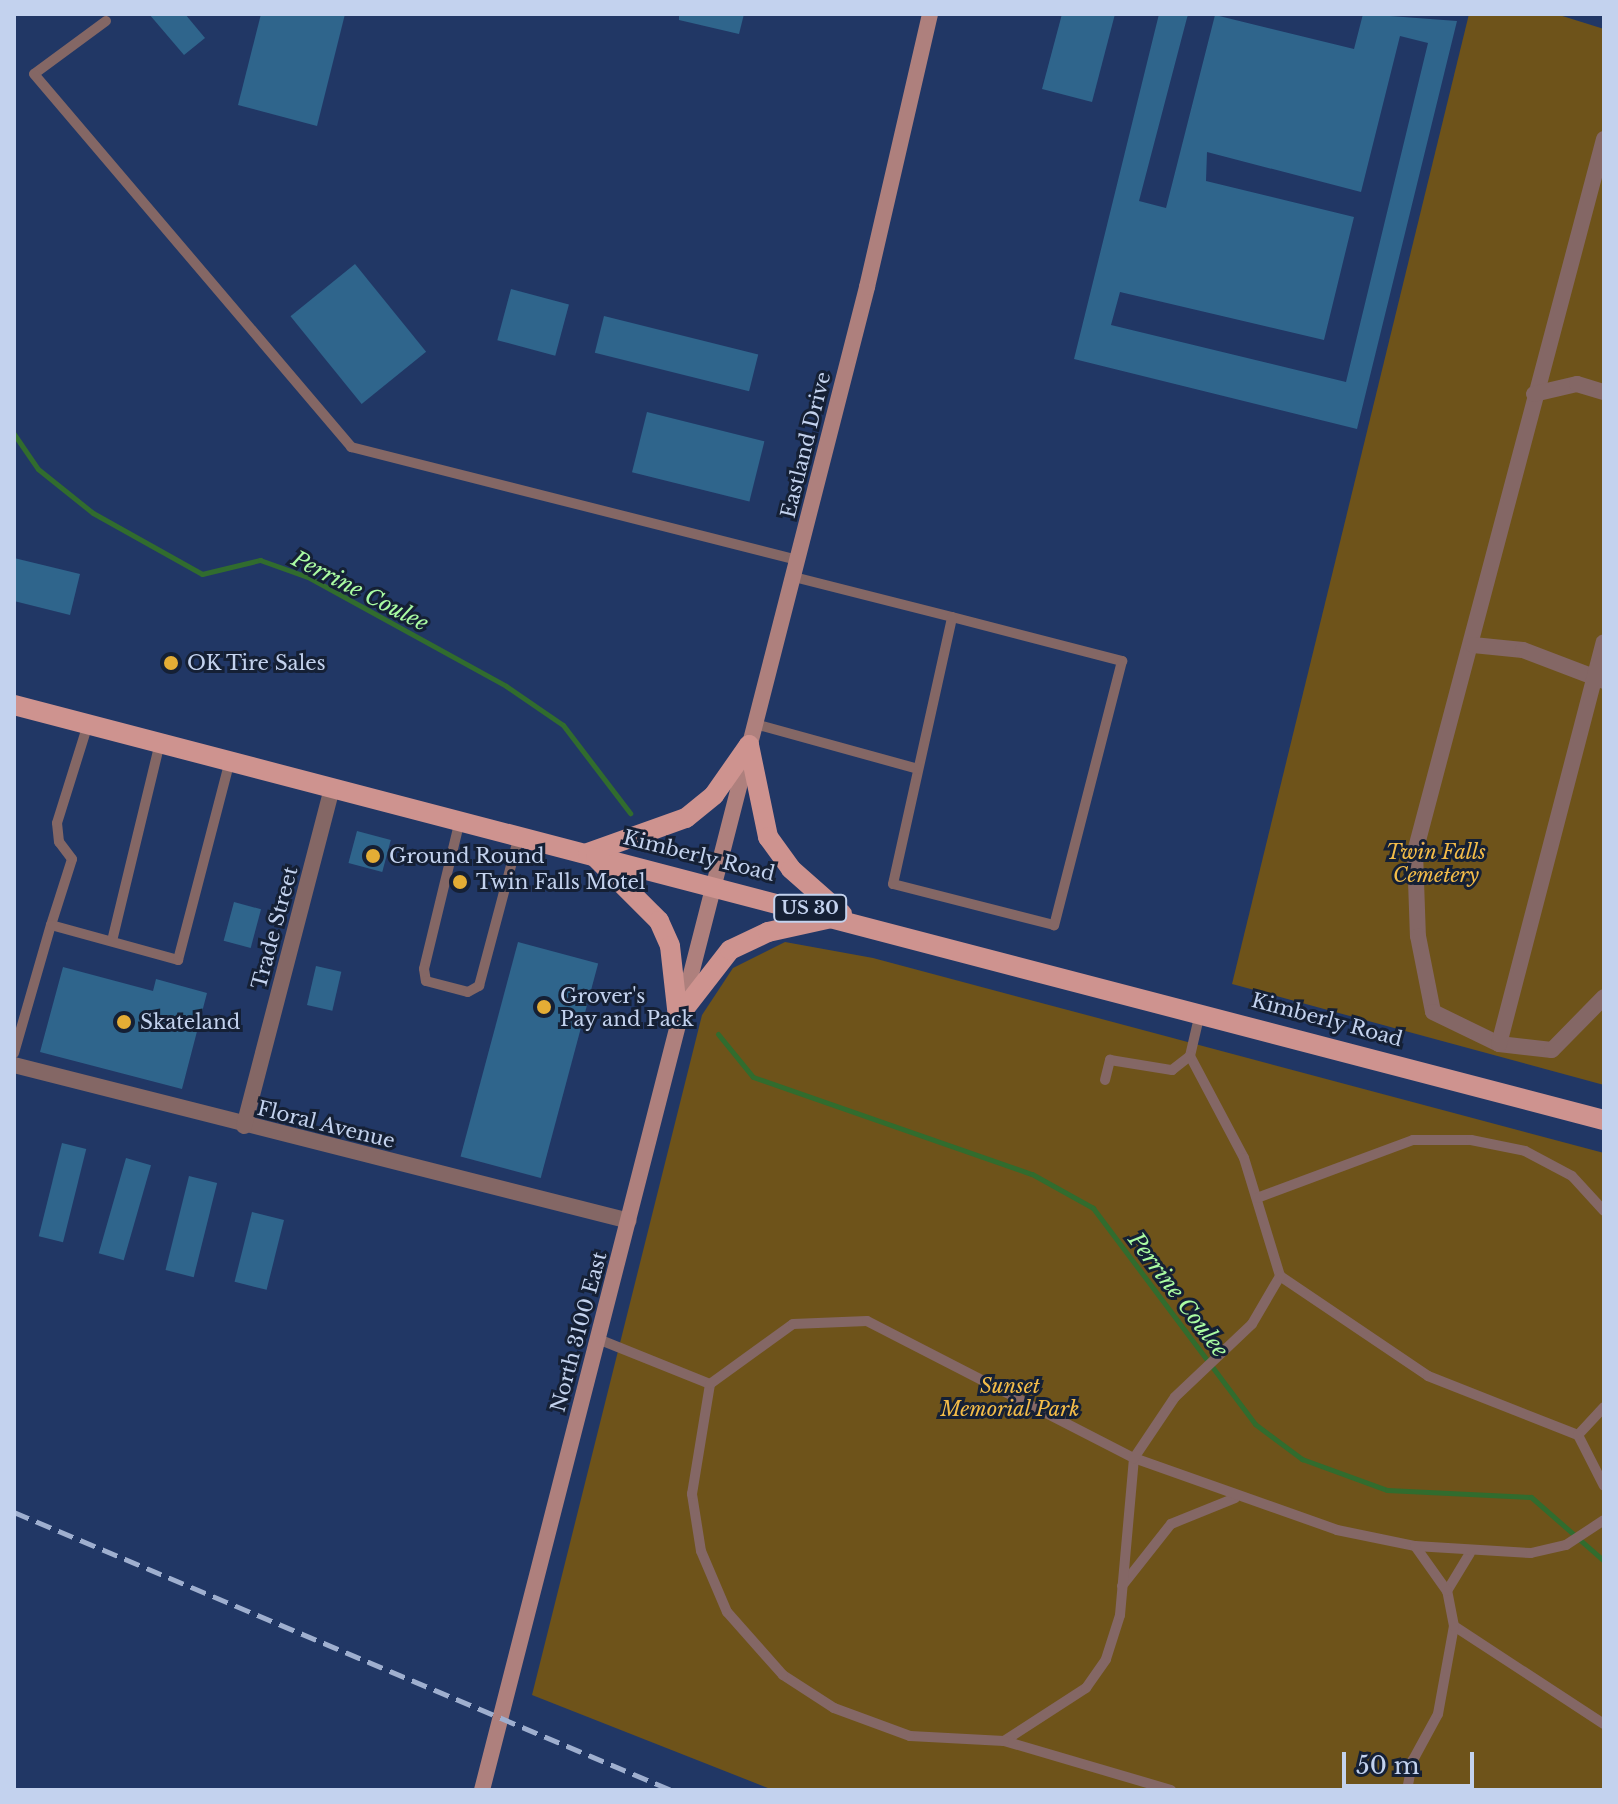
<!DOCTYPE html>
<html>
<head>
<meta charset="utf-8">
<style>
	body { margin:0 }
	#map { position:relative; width:1618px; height:1804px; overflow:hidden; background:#213765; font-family:"Libre Baskerville",serif }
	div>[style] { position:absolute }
	.green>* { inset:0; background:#6e531a }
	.stream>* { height:5px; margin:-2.5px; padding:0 2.5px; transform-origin:2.5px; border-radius:2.5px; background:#316c2e }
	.building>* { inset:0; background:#2f658c; transform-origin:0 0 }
	.service>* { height:10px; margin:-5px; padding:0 5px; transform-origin:5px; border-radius:5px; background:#846765 }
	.minor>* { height:16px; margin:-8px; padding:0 8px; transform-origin:8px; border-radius:8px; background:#846765 }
	.secondary>* { height:16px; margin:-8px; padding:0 8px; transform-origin:8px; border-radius:8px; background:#ae807d }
	.primary>* { height:20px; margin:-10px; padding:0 10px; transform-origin:10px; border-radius:10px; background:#ce938f }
	.rail>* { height:5px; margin-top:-2.5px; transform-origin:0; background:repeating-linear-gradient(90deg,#9fafcf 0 16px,transparent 0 24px) }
	.dots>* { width:22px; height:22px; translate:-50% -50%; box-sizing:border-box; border:4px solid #152035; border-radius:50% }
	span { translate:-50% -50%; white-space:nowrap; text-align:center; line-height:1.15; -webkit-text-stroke:6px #152035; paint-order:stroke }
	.shield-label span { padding:2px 6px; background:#152035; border:2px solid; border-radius:6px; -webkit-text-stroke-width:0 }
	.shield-label { font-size:18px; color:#c3d2ee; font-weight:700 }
	.street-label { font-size:20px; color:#c3d2ee }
	.poi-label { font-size:20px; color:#c3d2ee }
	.left { translate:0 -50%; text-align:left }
	.park-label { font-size:20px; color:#f3bc49; font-style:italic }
	.water-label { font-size:22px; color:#aafca3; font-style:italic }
	.frame { position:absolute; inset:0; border:16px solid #c3d2ee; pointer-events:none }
	.scale { position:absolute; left:1342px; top:1752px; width:132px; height:36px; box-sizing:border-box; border:4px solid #c3d2ee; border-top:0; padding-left:10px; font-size:24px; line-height:28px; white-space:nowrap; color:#c3d2ee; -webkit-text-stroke:6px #152035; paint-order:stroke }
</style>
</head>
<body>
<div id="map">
	<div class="green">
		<i style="clip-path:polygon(1469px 14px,1556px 14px,1604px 29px,1604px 1085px,1232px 984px)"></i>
		<i style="clip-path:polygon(785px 942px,873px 958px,1604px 1153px,1604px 1790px,773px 1790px,532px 1695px,702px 1015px,733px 968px)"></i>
	</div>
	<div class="stream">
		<i style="left:14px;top:434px;width:42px;rotate:55.6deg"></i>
		<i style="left:38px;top:469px;width:70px;rotate:38.7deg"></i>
		<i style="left:93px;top:513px;width:125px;rotate:29.2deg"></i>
		<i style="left:202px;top:574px;width:60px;rotate:-13.6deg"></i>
		<i style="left:260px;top:560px;width:51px;rotate:19.5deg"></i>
		<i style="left:308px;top:577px;width:226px;rotate:28.8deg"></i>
		<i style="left:506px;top:686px;width:69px;rotate:34.4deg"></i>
		<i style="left:563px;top:725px;width:111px;rotate:52.7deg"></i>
		<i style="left:718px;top:1034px;width:55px;rotate:50.9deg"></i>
		<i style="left:753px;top:1077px;width:295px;rotate:19.2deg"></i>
		<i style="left:1032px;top:1174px;width:70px;rotate:29.1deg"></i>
		<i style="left:1093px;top:1208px;width:270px;rotate:53.1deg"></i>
		<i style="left:1255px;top:1424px;width:59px;rotate:36.7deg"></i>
		<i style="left:1302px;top:1459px;width:90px;rotate:20deg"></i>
		<i style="left:1387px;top:1490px;width:144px;rotate:2.8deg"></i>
		<i style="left:1531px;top:1497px;width:97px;rotate:41.2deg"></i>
	</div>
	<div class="building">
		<i style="clip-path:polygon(149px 14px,185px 14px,205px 38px,184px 55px)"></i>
		<i style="clip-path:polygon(261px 14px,345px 14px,317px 126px,238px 105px)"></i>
		<i style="clip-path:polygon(679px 14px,744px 14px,739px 34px,679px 20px)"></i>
		<i style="clip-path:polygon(1062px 14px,1115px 14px,1092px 102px,1042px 89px)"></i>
		<i style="clip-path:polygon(evenodd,1159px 14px,1188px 14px,1139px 201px,1166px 208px,1215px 15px,1354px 49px,1363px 14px,1457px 21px,1357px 429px,1074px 359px,1159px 14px,1400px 36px,1428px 43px,1346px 382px,1111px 325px,1120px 292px,1324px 340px,1354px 217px,1206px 181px,1207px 152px,1361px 192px,1400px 36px)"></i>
		<i style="left:355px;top:264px;width:113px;height:83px;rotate:51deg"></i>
		<i style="left:511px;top:289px;width:60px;height:53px;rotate:15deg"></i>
		<i style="left:604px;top:316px;width:159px;height:38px;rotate:14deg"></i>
		<i style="left:647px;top:412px;width:121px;height:62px;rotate:14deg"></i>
		<i style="clip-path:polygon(14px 558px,80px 574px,70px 615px,14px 601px)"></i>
		<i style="left:357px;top:831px;width:35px;height:33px;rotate:15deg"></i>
		<i style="left:234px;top:902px;width:28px;height:40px;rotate:15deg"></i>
		<i style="left:518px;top:942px;width:83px;height:222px;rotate:15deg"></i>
		<i style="left:316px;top:966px;width:26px;height:40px;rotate:13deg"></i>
		<i style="clip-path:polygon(63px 967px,153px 991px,156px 979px,207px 993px,182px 1089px,40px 1052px)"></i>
		<i style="left:62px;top:1143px;width:25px;height:96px;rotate:14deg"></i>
		<i style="left:126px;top:1158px;width:26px;height:99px;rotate:16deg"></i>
		<i style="left:189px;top:1176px;width:29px;height:97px;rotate:14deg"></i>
		<i style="left:252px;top:1212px;width:33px;height:72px;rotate:14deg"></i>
	</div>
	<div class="service">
		<i style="left:106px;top:21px;width:89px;rotate:143.6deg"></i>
		<i style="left:34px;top:74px;width:490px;rotate:49.6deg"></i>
		<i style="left:351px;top:447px;width:461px;rotate:14.2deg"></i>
		<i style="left:794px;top:577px;width:163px;rotate:14.2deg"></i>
		<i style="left:952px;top:617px;width:176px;rotate:14.5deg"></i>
		<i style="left:1122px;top:661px;width:273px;rotate:104.4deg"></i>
		<i style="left:1054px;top:925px;width:166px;rotate:-165.7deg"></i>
		<i style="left:893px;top:884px;width:273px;rotate:-77.5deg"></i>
		<i style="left:755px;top:724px;width:169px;rotate:15.4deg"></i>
		<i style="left:460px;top:820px;width:153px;rotate:103.6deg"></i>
		<i style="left:424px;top:969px;width:12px;rotate:81deg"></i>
		<i style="left:426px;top:981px;width:43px;rotate:14.7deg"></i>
		<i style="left:468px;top:992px;width:13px;rotate:-29deg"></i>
		<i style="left:479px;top:986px;width:155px;rotate:-75.1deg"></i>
		<i style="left:51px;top:925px;width:69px;rotate:-72.3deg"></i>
		<i style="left:72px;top:859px;width:21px;rotate:-127deg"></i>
		<i style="left:59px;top:842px;width:19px;rotate:-96deg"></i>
		<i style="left:57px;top:823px;width:104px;rotate:-72.6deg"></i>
		<i style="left:112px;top:941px;width:204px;rotate:-76.4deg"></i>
		<i style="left:1200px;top:1013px;width:44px;rotate:103.1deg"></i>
		<i style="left:1190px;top:1056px;width:115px;rotate:62.1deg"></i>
		<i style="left:1244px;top:1158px;width:123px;rotate:73deg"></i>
		<i style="left:1280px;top:1276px;width:179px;rotate:34deg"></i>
		<i style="left:1428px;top:1376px;width:161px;rotate:21.5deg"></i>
		<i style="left:14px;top:1053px;width:133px;rotate:-73.9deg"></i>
		<i style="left:51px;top:925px;width:132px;rotate:15.4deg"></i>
		<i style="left:178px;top:960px;width:206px;rotate:-75.4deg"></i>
		<i style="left:1105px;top:1080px;width:21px;rotate:-76deg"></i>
		<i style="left:1110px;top:1060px;width:63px;rotate:9.2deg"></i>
		<i style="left:1172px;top:1070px;width:23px;rotate:-38deg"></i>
		<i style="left:1257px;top:1198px;width:166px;rotate:-20.4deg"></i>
		<i style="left:1413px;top:1140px;width:58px"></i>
		<i style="left:1471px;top:1140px;width:55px;rotate:11.5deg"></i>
		<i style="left:1525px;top:1151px;width:53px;rotate:28deg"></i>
		<i style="left:1572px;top:1176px;width:47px;rotate:47.6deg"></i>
		<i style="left:598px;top:1339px;width:121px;rotate:21.9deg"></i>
		<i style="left:1604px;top:1407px;width:38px;rotate:133deg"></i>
		<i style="left:1578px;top:1435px;width:57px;rotate:63deg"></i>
		<i style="left:1122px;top:1586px;width:79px;rotate:-51.7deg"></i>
		<i style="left:1171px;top:1524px;width:69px;rotate:-22.1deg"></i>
		<i style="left:1447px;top:1591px;width:44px;rotate:-58.8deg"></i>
		<i style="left:1454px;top:1626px;width:179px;rotate:33.2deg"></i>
		<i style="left:1004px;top:1741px;width:98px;rotate:-32.9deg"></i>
		<i style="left:1086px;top:1688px;width:35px;rotate:-55deg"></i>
		<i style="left:1106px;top:1659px;width:46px;rotate:-72.3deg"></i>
		<i style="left:1120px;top:1615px;width:158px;rotate:-84.9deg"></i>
		<i style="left:1134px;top:1458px;width:215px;rotate:19.5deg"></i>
		<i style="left:1337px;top:1530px;width:80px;rotate:11.6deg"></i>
		<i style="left:1415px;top:1546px;width:116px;rotate:3.5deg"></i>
		<i style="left:1531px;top:1553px;width:36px;rotate:-13deg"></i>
		<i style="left:1566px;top:1545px;width:45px;rotate:-33.3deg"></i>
		<i style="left:1171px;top:1790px;width:174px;rotate:-163.6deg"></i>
		<i style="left:1004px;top:1741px;width:94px;rotate:-177deg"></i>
		<i style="left:910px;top:1736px;width:81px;rotate:-159.8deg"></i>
		<i style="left:834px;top:1708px;width:61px;rotate:-147.1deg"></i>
		<i style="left:783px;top:1675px;width:84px;rotate:-131.6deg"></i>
		<i style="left:727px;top:1612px;width:66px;rotate:-113.1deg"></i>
		<i style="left:701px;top:1551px;width:58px;rotate:-99deg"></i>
		<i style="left:692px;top:1494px;width:111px;rotate:-80.7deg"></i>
		<i style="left:710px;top:1384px;width:102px;rotate:-35.9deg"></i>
		<i style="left:793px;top:1324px;width:74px;rotate:-2.3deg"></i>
		<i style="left:867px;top:1321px;width:300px;rotate:27.2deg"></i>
		<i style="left:1134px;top:1458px;width:73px;rotate:-56.1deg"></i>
		<i style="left:1175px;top:1397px;width:106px;rotate:-43.5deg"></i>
		<i style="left:1252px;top:1324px;width:56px;rotate:-59.7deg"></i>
		<i style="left:1407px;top:1790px;width:31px;rotate:-79deg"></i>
		<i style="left:1413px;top:1760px;width:52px;rotate:-61.5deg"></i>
		<i style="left:1438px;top:1714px;width:89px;rotate:-79.7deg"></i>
		<i style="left:1454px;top:1626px;width:36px;rotate:-101deg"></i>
		<i style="left:1447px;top:1591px;width:55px;rotate:-125.4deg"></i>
	</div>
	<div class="minor">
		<i style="left:1604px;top:139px;width:738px;rotate:104.85deg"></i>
		<i style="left:1415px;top:852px;width:84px;rotate:88deg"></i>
		<i style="left:1418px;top:936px;width:77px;rotate:78.8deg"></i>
		<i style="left:1433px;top:1012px;width:73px;rotate:25.9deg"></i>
		<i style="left:1499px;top:1044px;width:53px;rotate:6.5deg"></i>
		<i style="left:1552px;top:1050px;width:74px;rotate:-45.5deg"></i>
		<i style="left:1534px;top:394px;width:44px;rotate:-13.1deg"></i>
		<i style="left:1577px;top:384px;width:28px;rotate:17deg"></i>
		<i style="left:1473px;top:645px;width:50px;rotate:5.7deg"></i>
		<i style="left:1523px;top:650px;width:87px;rotate:20.9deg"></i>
		<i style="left:1499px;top:1044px;width:415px;rotate:-75.4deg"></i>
		<i style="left:14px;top:1065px;width:634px;rotate:14.23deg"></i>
		<i style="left:244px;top:1126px;width:349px;rotate:-75.4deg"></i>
	</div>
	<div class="secondary">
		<i style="left:482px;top:1790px;width:1552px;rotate:-75.63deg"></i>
		<i style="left:867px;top:287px;width:280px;rotate:-77deg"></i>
	</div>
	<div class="primary">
		<i style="left:14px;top:705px;width:1643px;rotate:14.63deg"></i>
		<i style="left:749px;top:745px;width:94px;rotate:78.3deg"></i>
		<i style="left:768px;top:837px;width:39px;rotate:54deg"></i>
		<i style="left:791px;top:869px;width:68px;rotate:41.4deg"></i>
		<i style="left:588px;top:853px;width:104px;rotate:-19.7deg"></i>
		<i style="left:686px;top:818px;width:36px;rotate:-39deg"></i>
		<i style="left:714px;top:795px;width:61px;rotate:-55deg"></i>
		<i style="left:596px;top:858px;width:89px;rotate:45deg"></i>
		<i style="left:659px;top:921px;width:27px;rotate:66deg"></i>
		<i style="left:670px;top:946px;width:71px;rotate:83.6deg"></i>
		<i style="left:678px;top:1017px;width:85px;rotate:-52.2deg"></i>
		<i style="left:730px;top:950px;width:42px;rotate:-25.3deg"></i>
		<i style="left:768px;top:932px;width:65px;rotate:-12.5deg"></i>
	</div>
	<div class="rail">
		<i style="left:14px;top:1512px;width:713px;rotate:22.93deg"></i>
	</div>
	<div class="dots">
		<i style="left:171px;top:663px;background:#e4ad35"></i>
		<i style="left:373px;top:856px;background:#e4ad35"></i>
		<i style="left:460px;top:882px;background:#e4ad35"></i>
		<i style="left:544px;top:1007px;background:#e4ad35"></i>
		<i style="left:124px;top:1022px;background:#e4ad35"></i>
	</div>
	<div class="shield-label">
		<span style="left:810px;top:908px">US 30</span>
	</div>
	<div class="street-label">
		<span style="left:806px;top:445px;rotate:-76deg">Eastland Drive</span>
		<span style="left:699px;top:856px;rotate:14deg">Kimberly Road</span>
		<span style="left:275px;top:928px;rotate:-75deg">Trade Street</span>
		<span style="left:1327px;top:1020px;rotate:15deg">Kimberly Road</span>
		<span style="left:326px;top:1125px;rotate:14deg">Floral Avenue</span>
		<span style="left:579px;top:1332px;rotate:-75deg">North 3100 East</span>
	</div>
	<div class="poi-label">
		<span class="left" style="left:187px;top:663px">OK Tire Sales</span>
		<span class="left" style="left:389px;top:856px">Ground Round</span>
		<span class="left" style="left:476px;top:882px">Twin Falls Motel</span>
		<span class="left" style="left:560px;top:1008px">Grover's<br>Pay and Pack</span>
		<span class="left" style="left:140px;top:1022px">Skateland</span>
	</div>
	<div class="park-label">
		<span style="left:1436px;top:864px">Twin Falls<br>Cemetery</span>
		<span style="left:1010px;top:1398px">Sunset<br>Memorial Park</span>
	</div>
	<div class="water-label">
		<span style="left:360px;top:591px;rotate:27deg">Perrine Coulee</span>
		<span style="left:1178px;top:1295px;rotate:53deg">Perrine Coulee</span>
	</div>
	<div class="frame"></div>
	<div class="scale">50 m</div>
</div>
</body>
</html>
